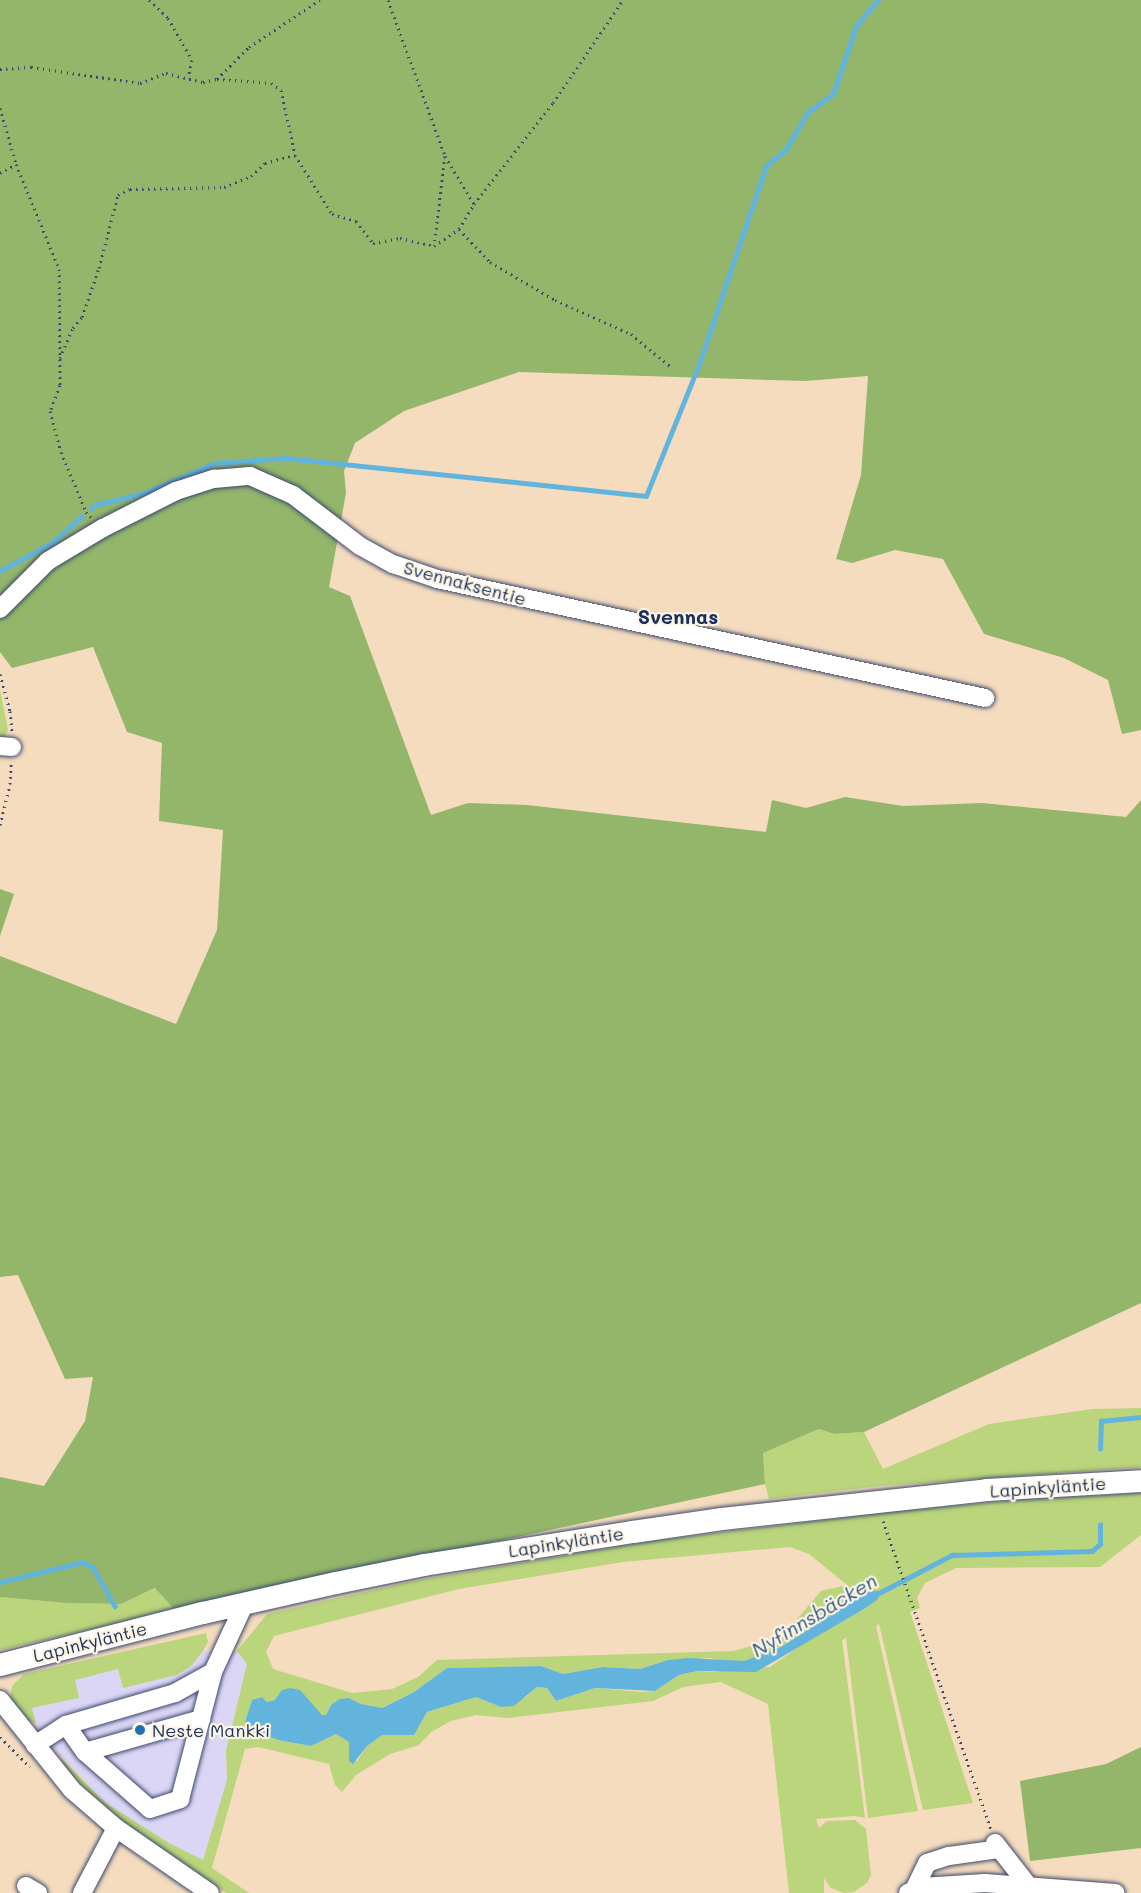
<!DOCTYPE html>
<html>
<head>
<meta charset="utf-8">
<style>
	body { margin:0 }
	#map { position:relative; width:1141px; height:1893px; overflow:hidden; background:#f5dcbf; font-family:Mali,sans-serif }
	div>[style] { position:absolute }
	.built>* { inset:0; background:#dcd6f6 }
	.green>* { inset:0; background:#bad57b }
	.forest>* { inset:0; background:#93b66b }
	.water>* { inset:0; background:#62b4dd }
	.stream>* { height:4.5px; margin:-2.25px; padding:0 2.25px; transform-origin:2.25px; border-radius:2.25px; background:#62b4dd }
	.path>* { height:3px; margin-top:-1.5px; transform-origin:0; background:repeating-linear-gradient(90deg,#3c496d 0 1.5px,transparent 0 6px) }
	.roads { filter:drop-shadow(0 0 2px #3c496d) drop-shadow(0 0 2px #3c496d) }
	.minor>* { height:18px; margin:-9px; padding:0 9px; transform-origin:9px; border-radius:9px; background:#fff }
	.major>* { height:22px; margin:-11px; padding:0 11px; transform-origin:11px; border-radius:11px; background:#fff }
	.dots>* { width:16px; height:16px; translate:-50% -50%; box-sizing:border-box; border:3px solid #fcf5e5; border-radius:50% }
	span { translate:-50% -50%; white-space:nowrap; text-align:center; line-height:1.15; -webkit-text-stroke:4.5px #fcf5e5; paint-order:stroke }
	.street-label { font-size:18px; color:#1b2f5e }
	.poi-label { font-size:18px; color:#1b2f5e }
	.left { translate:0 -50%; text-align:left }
	.neighbourhood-label { font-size:20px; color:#1b2f5e; font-weight:700 }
	.water-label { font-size:20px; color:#305784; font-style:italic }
</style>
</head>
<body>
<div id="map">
	<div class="built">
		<i style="clip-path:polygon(203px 1651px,237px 1651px,247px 1664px,226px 1751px,227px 1780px,203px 1861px,169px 1843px,106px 1803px,51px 1745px,37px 1726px,31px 1708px,78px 1698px,74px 1680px,119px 1669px,123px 1688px,177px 1675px,191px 1666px)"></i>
	</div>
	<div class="green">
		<i style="clip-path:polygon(0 689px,8px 730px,4px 738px,0 738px)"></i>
		<i style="clip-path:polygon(1141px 1408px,1141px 1467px,880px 1486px,769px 1499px,765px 1484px,763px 1453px,819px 1429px,834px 1434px,864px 1432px,883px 1469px,989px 1424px,1092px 1409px)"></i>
		<i style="clip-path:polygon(evenodd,1141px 1493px,1141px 1535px,1100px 1567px,956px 1568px,925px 1583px,917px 1598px,920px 1608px,910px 1612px,973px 1803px,923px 1810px,879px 1624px,876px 1626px,918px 1811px,868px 1818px,846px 1638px,842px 1640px,865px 1818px,855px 1816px,816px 1819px,819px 1828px,827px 1821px,855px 1820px,866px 1829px,871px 1875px,867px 1883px,854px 1892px,844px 1893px,831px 1888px,824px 1878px,824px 1893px,789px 1893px,768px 1704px,721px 1682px,683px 1687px,653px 1701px,508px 1718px,476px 1715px,451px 1721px,431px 1732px,419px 1745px,390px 1754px,356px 1775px,342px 1792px,335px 1785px,329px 1764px,258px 1747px,245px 1749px,212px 1868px,249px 1893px,226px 1893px,199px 1875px,111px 1814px,59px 1762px,62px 1759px,106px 1803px,169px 1843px,203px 1860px,227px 1780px,226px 1751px,247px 1664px,237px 1651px,267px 1614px,414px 1581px,645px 1542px,888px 1512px,1029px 1499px,1141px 1493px,790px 1547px,809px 1554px,847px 1585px,821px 1591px,781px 1638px,733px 1651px,437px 1660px,418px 1677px,392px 1689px,352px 1693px,273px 1669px,266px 1652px,274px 1636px,459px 1589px,623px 1562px,790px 1547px,1141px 1493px,869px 1591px,882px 1592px,864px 1609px,803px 1644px,770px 1667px,712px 1672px,697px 1671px,679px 1675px,655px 1691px,642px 1692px,595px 1688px,556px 1701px,547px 1688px,537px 1687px,526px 1697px,501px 1707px,476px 1697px,427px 1712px,414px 1735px,382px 1735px,367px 1746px,357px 1761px,350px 1761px,350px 1742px,336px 1734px,311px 1746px,278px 1740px,257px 1732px,245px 1722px,253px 1700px,262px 1697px,267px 1702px,275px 1700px,316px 1710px,322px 1715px,326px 1715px,331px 1705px,349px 1698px,361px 1704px,381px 1708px,414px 1692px,447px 1668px,541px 1666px,563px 1674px,603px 1667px,640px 1669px,668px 1660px,710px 1658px,728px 1662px,744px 1661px,779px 1648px,869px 1591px)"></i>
		<i style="clip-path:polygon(156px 1588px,175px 1610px,0 1650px,0 1597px,66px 1603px,121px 1604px)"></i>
		<i style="clip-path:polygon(206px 1633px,208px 1642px,203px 1651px,191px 1666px,177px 1675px,123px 1688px,118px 1669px,75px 1680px,79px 1698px,32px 1708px,36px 1723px,27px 1720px,10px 1700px,12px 1686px,24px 1674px)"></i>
	</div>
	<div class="forest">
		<i style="clip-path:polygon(0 0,1141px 0,1141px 730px,1122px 734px,1108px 680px,1064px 658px,984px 634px,943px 559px,895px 550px,852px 563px,836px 559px,861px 475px,868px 376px,805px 381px,519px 372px,404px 411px,355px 443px,344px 471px,346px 493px,329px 587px,350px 596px,431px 815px,468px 803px,527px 805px,766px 832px,772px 800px,806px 808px,845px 797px,903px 806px,982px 803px,1126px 817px,1141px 800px,1141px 1303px,864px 1432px,834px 1434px,819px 1429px,763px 1453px,765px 1484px,175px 1610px,155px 1588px,121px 1604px,66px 1603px,0 1597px,0 1477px,44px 1486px,85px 1421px,93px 1377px,65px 1379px,18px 1275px,0 1277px,0 956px,176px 1024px,217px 930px,223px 830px,159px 821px,162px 743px,127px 732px,93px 647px,12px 668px,0 652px)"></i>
		<i style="clip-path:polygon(0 889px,14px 894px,0 936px)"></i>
		<i style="clip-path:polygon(1141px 1747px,1141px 1848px,1030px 1861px,1020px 1781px,1106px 1764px)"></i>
	</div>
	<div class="water">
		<i style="clip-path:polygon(869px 1591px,882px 1591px,877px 1600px,864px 1609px,756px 1672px,697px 1671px,679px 1675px,655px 1691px,595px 1688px,556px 1701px,547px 1688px,537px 1687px,514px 1706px,501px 1707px,476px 1697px,427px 1712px,414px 1735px,382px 1735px,367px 1746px,353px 1764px,349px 1761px,349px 1742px,336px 1734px,311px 1746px,278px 1740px,257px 1732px,245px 1722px,252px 1700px,262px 1697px,267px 1702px,275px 1700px,282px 1690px,290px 1688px,300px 1690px,322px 1715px,326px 1715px,331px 1705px,340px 1699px,349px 1698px,361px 1704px,382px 1708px,414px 1692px,447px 1668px,541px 1666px,563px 1674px,603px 1667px,640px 1669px,668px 1660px,689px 1658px,744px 1661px,779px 1648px)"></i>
	</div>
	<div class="stream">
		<i style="left:91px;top:509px;width:6px;rotate:-45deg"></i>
		<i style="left:95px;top:505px;width:50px;rotate:-13.8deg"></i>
		<i style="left:144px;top:493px;width:77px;rotate:-22.9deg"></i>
		<i style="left:215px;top:463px;width:71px;rotate:-4deg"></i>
		<i style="left:286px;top:458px;width:362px;rotate:6deg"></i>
		<i style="left:646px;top:496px;width:142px;rotate:-68.1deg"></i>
		<i style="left:699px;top:364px;width:209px;rotate:-71.3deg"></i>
		<i style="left:766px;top:166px;width:26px;rotate:-40deg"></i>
		<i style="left:786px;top:149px;width:43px;rotate:-59.3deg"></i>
		<i style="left:808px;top:112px;width:31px;rotate:-36deg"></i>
		<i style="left:833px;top:94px;width:72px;rotate:-71.3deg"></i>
		<i style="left:856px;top:26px;width:34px;rotate:-50deg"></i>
		<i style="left:0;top:571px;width:60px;rotate:-28.7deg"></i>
		<i style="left:53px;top:542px;width:39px;rotate:-42deg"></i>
		<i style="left:1100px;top:1449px;width:28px;rotate:-88deg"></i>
		<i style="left:1101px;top:1421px;width:40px;rotate:-5.7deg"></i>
		<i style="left:0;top:1582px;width:85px;rotate:-13.5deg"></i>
		<i style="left:83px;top:1562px;width:11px;rotate:27deg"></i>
		<i style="left:93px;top:1567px;width:45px;rotate:60.6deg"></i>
		<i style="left:877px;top:1594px;width:85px;rotate:-27.5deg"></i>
		<i style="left:952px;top:1555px;width:140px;rotate:-1.6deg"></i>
		<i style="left:1092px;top:1551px;width:11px;rotate:-41deg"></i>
		<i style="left:1100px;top:1544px;width:19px;rotate:-90deg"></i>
	</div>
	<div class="path">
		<i style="left:149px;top:0;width:26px;rotate:43deg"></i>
		<i style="left:168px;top:18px;width:48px;rotate:60.3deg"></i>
		<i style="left:192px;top:60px;width:18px;rotate:103deg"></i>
		<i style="left:388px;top:0;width:166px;rotate:69.9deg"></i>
		<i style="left:445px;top:156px;width:90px;rotate:97deg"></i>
		<i style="left:0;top:69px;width:31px;rotate:-4deg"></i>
		<i style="left:31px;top:67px;width:110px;rotate:8.4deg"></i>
		<i style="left:140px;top:83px;width:28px;rotate:-21deg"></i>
		<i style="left:166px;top:73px;width:38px;rotate:14deg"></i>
		<i style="left:203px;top:82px;width:14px;rotate:-12deg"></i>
		<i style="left:217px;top:79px;width:54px;rotate:4.2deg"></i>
		<i style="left:271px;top:83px;width:12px;rotate:35deg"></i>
		<i style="left:281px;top:90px;width:66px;rotate:77.8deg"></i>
		<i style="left:295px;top:155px;width:70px;rotate:57.9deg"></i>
		<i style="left:332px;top:214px;width:25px;rotate:16deg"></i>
		<i style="left:356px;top:221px;width:28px;rotate:52deg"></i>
		<i style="left:373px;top:243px;width:27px;rotate:-10deg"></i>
		<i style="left:400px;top:238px;width:35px;rotate:13deg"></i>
		<i style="left:434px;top:246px;width:30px;rotate:-34deg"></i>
		<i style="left:459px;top:229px;width:29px;rotate:-59deg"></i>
		<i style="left:474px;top:204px;width:128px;rotate:-52deg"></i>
		<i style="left:553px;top:103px;width:125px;rotate:-55.8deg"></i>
		<i style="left:217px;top:79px;width:45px;rotate:-45deg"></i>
		<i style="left:249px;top:47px;width:85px;rotate:-33.5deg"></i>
		<i style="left:0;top:108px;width:58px;rotate:74.1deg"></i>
		<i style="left:16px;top:164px;width:113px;rotate:67.7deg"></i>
		<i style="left:59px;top:269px;width:116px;rotate:89.5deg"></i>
		<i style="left:60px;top:385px;width:28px;rotate:111deg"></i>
		<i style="left:50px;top:411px;width:42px;rotate:75deg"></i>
		<i style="left:61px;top:452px;width:65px;rotate:67.4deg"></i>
		<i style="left:86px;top:512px;width:7px;rotate:45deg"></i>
		<i style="left:445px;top:156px;width:56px;rotate:58.9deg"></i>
		<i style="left:0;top:173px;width:18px;rotate:-29deg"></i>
		<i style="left:459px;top:229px;width:45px;rotate:46.8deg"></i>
		<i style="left:490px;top:262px;width:75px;rotate:30.3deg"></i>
		<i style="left:555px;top:300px;width:83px;rotate:24.1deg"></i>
		<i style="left:631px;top:334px;width:52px;rotate:39.5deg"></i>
		<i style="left:60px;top:358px;width:33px;rotate:-67deg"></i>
		<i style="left:73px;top:328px;width:14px;rotate:-51deg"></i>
		<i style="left:82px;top:317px;width:52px;rotate:-70.9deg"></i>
		<i style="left:99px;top:268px;width:75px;rotate:-75.4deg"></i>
		<i style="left:118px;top:195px;width:13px;rotate:-27deg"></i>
		<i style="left:130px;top:189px;width:94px;rotate:-1.2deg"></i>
		<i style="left:224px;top:187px;width:29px;rotate:-22deg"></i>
		<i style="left:251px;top:176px;width:19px;rotate:-43deg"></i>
		<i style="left:265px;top:163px;width:31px;rotate:-15deg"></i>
		<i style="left:0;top:674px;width:38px;rotate:75deg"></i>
		<i style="left:10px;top:711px;width:21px;rotate:85deg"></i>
		<i style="left:0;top:825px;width:42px;rotate:-76.3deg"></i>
		<i style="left:10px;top:784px;width:22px;rotate:-87deg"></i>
		<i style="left:883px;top:1521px;width:326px;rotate:70.7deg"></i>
		<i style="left:0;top:1737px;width:42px;rotate:45deg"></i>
	</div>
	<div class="roads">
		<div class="minor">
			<i style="left:0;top:609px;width:68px;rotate:-45deg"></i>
			<i style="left:48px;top:561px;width:64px;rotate:-31deg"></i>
			<i style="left:103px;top:528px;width:82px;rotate:-26.9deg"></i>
			<i style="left:176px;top:491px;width:40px;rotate:-18deg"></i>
			<i style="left:214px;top:479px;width:36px;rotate:-5deg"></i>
			<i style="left:250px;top:476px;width:47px;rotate:23.8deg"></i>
			<i style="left:293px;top:495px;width:84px;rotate:37.3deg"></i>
			<i style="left:360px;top:546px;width:38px;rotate:29deg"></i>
			<i style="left:393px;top:564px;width:46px;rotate:18.8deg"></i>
			<i style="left:437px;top:579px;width:561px;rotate:12.25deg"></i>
			<i style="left:0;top:746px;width:12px;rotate:5deg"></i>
			<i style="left:0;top:1700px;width:115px;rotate:51.3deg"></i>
			<i style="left:72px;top:1790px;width:58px;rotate:40.8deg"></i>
			<i style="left:116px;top:1828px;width:114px;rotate:34.7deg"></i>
			<i style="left:66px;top:1725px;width:33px;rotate:55deg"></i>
			<i style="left:85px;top:1752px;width:86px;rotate:41.2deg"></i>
			<i style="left:150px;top:1809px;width:32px;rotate:-18deg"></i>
			<i style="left:180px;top:1799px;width:131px;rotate:-75.4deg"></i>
			<i style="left:35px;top:1745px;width:37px;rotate:-33deg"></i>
			<i style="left:66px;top:1725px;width:114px;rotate:-16.4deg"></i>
			<i style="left:175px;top:1693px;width:43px;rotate:-28.9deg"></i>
			<i style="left:213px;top:1672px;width:74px;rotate:-65.2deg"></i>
			<i style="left:85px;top:1752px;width:121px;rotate:-15.9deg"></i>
			<i style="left:995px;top:1843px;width:52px;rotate:52deg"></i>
			<i style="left:26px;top:1886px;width:14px;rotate:30deg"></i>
			<i style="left:914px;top:1890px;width:30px;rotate:-64deg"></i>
			<i style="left:927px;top:1863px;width:23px;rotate:-18deg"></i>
			<i style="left:949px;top:1856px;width:50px;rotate:-8deg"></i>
			<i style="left:82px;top:1893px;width:73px;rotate:-62.4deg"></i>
			<i style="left:908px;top:1893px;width:14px;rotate:-25deg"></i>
			<i style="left:921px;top:1887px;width:64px;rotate:-3.6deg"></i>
			<i style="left:985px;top:1883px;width:131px;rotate:4.4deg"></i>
		</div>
		<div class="major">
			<i style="left:0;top:1665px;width:210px;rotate:-14.4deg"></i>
			<i style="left:203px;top:1613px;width:136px;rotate:-12.7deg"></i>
			<i style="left:336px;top:1583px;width:90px;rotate:-11.6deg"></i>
			<i style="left:424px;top:1565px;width:212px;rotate:-9deg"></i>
			<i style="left:633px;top:1532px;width:90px;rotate:-8.3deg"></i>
			<i style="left:722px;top:1519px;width:267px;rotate:-6.2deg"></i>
			<i style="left:987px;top:1490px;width:154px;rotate:-3.3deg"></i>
		</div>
	</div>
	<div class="dots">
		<i style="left:140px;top:1730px;background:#1f6fb2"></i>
	</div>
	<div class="street-label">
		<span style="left:465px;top:583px;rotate:15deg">Svennaksentie</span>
		<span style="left:1048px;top:1487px;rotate:-4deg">Lapinkyläntie</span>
		<span style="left:566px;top:1542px;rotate:-9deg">Lapinkyläntie</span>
		<span style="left:90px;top:1642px;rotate:-14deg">Lapinkyläntie</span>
	</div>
	<div class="poi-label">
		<span class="left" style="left:152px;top:1730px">Neste Mankki</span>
	</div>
	<div class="neighbourhood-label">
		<span style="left:678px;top:616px">Svennas</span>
	</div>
	<div class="water-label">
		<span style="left:814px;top:1615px;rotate:-31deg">Nyfinnsbäcken</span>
	</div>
</div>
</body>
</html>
